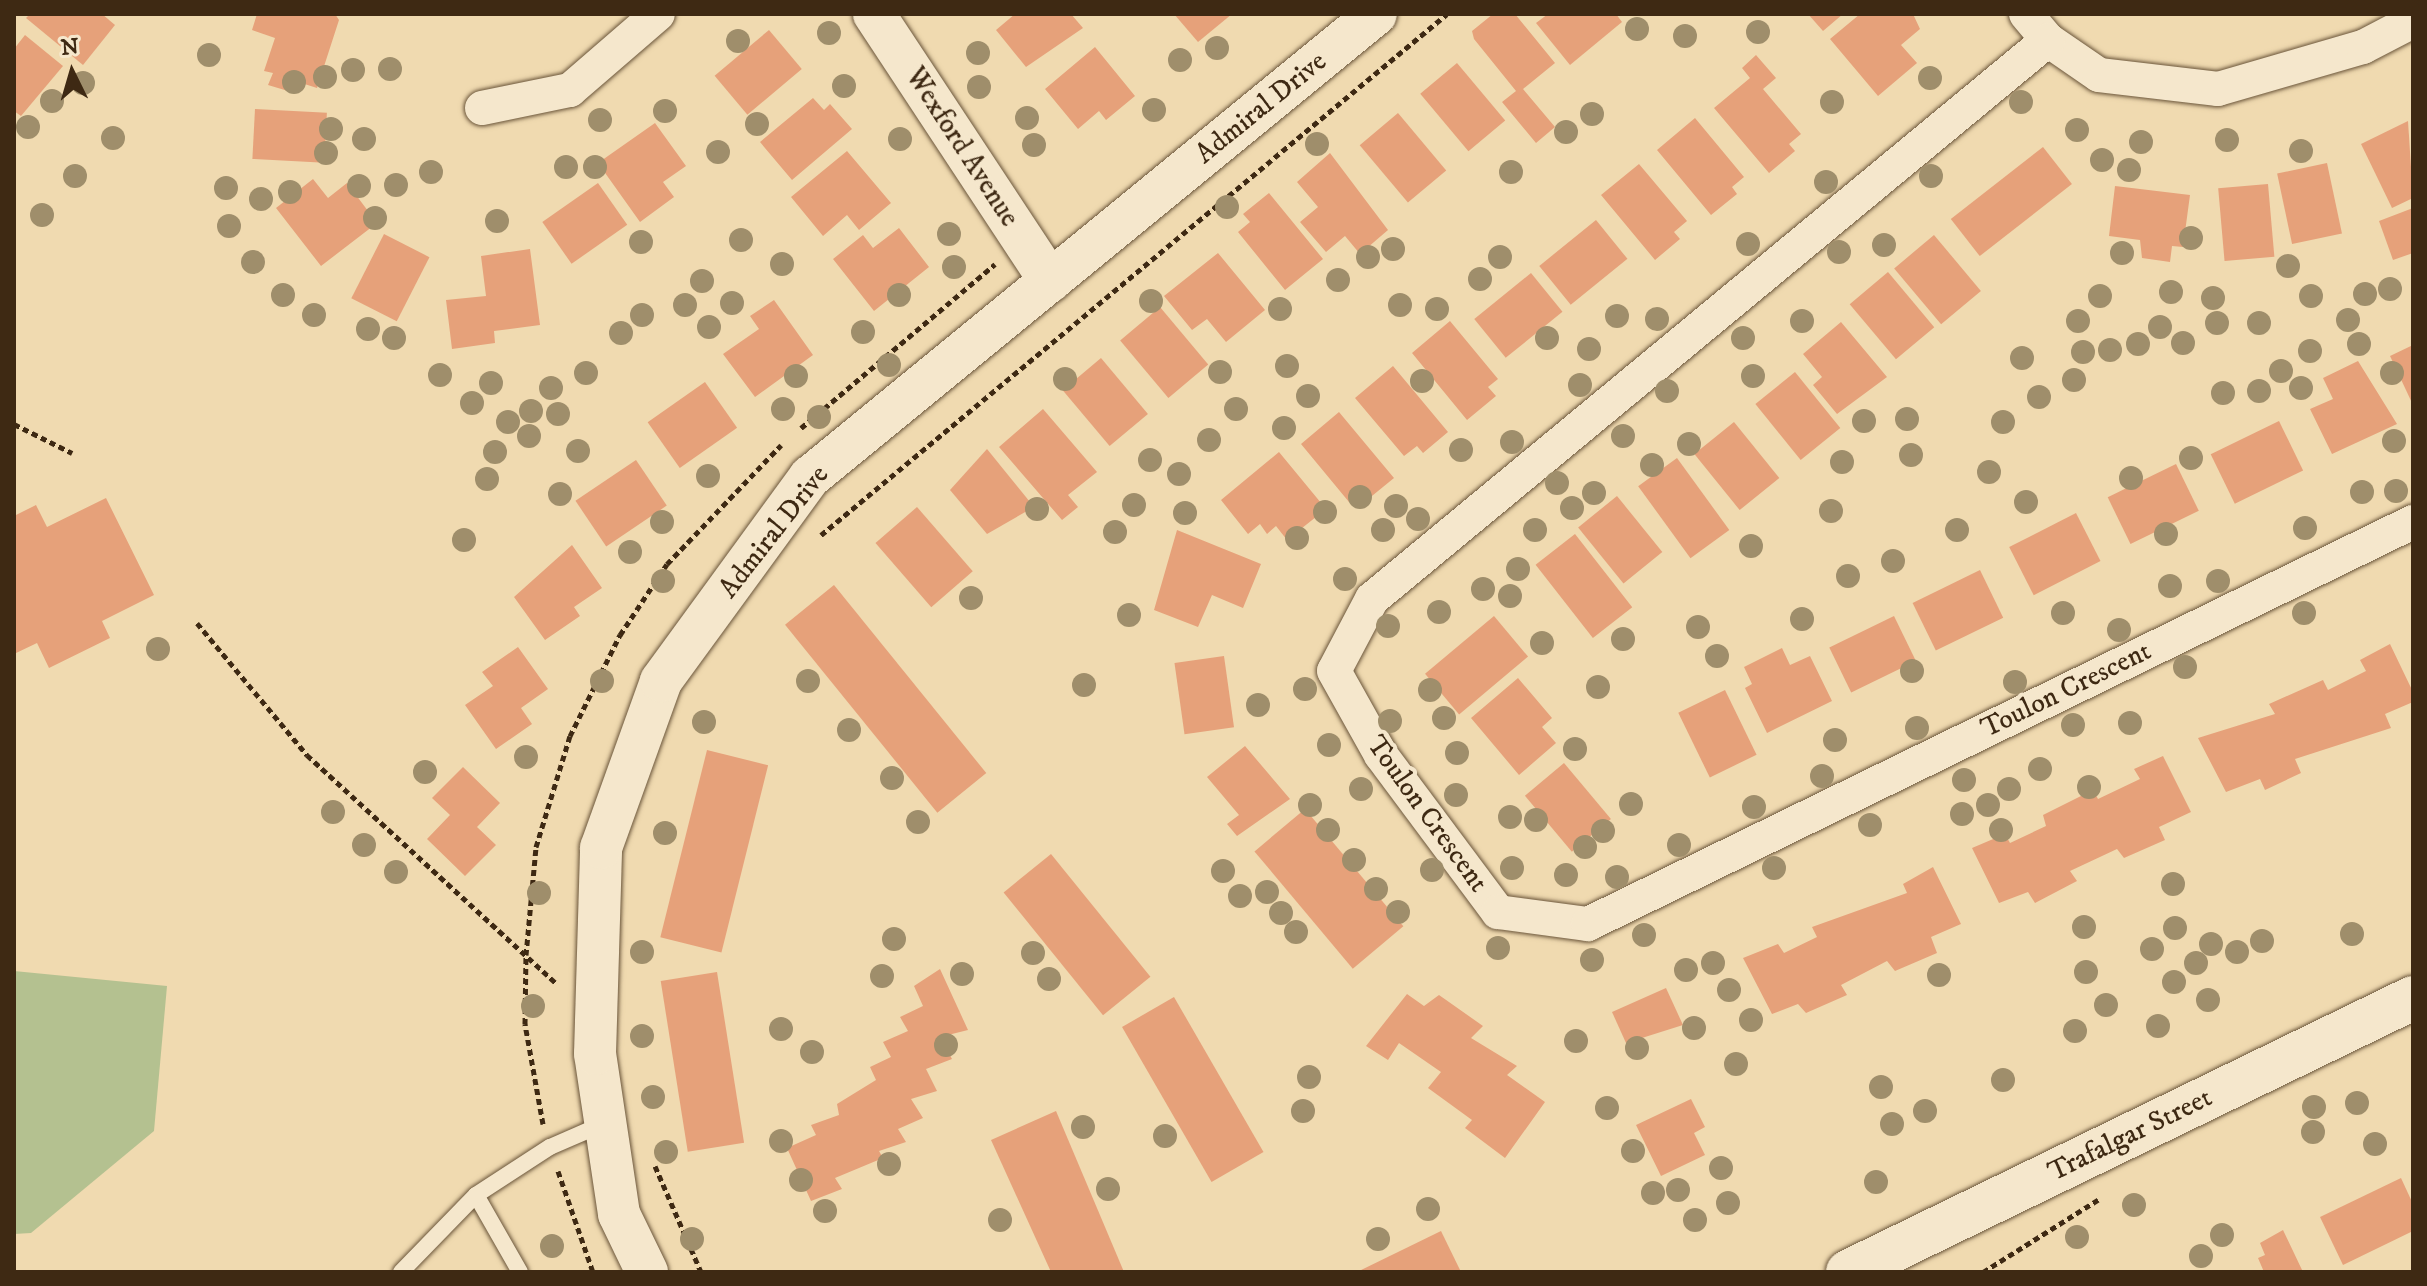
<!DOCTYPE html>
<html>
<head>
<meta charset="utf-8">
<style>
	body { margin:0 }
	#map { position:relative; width:2427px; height:1286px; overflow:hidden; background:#f0dab0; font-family:"IM FELL DW Pica",serif }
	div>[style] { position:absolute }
	.green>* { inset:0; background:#b4c190 }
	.building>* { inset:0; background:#e6a17a; transform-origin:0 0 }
	.path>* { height:5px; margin-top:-2.5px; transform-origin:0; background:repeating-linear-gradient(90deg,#3e2913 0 6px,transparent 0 10px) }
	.roads { filter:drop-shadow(0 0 2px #6a553a) drop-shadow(0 0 2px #6a553a) }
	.service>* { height:16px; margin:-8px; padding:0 8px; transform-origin:8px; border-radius:8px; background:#f5e7cc }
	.minor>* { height:34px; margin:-17px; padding:0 17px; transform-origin:17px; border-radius:17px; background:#f5e7cc }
	.tertiary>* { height:42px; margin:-21px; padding:0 21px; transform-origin:21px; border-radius:21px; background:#f5e7cc }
	.secondary>* { height:44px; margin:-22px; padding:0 22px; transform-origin:22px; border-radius:22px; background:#f5e7cc }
	.trees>* { width:24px; height:24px; margin:-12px; border-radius:50%; background:#9f8e6b }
	span { translate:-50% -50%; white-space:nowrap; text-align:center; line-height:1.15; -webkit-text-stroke:8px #f5e7cc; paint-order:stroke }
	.street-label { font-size:28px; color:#3e2913 }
	.frame { position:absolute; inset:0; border:16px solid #3e2913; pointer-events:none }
	.north { position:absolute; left:32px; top:32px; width:80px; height:80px; -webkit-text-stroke:6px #f5e7cc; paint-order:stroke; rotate:355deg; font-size:22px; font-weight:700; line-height:32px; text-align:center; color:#3e2913 }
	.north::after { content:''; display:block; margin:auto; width:28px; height:36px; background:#3e2913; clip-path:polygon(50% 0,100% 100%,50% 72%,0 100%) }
</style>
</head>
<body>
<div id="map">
	<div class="green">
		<i style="clip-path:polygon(14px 971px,167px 986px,154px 1131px,31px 1233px,14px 1234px)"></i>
	</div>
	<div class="building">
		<i style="clip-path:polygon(30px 14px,102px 14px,115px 25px,83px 65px,26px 18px)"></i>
		<i style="clip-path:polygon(257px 14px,335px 14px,339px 20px,317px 88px,292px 80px,288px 91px,268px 85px,273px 73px,264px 71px,275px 38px,252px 30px)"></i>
		<i style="clip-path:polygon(1015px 14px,1071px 14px,1083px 28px,1026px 67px,996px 30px)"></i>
		<i style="clip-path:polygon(1174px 14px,1232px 14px,1198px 42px)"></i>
		<i style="clip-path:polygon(1493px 14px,1515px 14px,1555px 63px,1523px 89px,1555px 127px,1536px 143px,1502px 102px,1516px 91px,1474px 39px,1472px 31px)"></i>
		<i style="clip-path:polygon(1548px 14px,1616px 14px,1622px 22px,1570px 65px,1536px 23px)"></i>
		<i style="clip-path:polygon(1808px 14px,1843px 14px,1823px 31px)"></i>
		<i style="clip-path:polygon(1860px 14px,1913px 14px,1920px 29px,1901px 45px,1917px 63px,1878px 96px,1830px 39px)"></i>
		<i style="left:769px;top:30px;width:51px;height:71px;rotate:50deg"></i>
		<i style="clip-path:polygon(25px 35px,63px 66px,21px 116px,14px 111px,14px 49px)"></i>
		<i style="clip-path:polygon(1095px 47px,1135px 96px,1106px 120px,1099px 111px,1078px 129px,1045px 89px)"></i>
		<i style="clip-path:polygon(1756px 55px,1776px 78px,1763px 89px,1801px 134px,1789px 144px,1795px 151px,1769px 173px,1714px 108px,1750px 78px,1742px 68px)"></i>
		<i style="left:1457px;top:63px;width:75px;height:48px;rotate:50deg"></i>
		<i style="clip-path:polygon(813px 98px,824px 110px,830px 104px,852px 129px,792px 180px,760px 142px)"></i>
		<i style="left:255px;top:109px;width:72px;height:50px;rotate:3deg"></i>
		<i style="left:1398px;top:113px;width:75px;height:50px;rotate:50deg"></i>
		<i style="clip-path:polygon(1695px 118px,1744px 177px,1732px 187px,1737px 194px,1711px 215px,1657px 150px)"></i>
		<i style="clip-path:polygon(2408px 121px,2413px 198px,2392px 208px,2361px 144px)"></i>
		<i style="clip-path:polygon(655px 123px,686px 166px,663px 182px,674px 197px,640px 222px,598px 163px)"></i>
		<i style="left:2043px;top:147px;width:47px;height:117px;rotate:52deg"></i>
		<i style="clip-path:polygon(847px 151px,891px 203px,859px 230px,847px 215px,823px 236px,791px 197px)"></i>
		<i style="clip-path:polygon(1330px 153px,1388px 230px,1360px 254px,1345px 236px,1326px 252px,1300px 222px,1318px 207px,1297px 182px)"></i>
		<i style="left:2327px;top:163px;width:72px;height:51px;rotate:78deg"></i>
		<i style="clip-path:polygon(1639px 164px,1687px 221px,1674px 232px,1680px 239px,1655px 260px,1601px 195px)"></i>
		<i style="clip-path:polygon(313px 179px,328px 198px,347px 183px,377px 223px,321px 266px,276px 208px)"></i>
		<i style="left:598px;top:183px;width:51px;height:68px;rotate:55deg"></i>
		<i style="left:2268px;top:184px;width:73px;height:50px;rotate:85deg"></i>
		<i style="clip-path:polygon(2115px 186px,2190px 195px,2183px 247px,2172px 246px,2170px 262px,2142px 258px,2140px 240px,2109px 236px)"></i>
		<i style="clip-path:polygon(1269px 193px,1323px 259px,1285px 290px,1238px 232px,1250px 222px,1243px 214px)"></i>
		<i style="clip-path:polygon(2413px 208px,2413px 253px,2393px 260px,2379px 221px)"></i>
		<i style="left:1596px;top:220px;width:50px;height:73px;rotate:51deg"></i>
		<i style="clip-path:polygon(899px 228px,929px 267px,874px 311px,833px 259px,863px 235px,873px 248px)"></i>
		<i style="left:384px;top:234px;width:51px;height:72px;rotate:27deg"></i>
		<i style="left:1934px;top:235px;width:73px;height:52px;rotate:50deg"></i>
		<i style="clip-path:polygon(530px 249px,540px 325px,494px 331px,495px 343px,452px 349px,446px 300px,486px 296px,481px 256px)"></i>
		<i style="clip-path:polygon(1218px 253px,1265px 310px,1226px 342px,1207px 319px,1192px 330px,1164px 296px)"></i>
		<i style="left:1888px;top:272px;width:72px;height:50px;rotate:50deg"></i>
		<i style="left:1531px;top:273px;width:50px;height:73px;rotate:51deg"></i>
		<i style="clip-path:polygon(774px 300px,813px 355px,755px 397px,723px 354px,759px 329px,750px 316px)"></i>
		<i style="left:1160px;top:307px;width:75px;height:52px;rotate:50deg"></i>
		<i style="clip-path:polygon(1450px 321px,1498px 379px,1488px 387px,1496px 396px,1467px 420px,1412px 353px)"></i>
		<i style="clip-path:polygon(1841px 322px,1887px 377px,1837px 414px,1813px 385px,1822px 377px,1803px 354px)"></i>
		<i style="clip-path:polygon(2413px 345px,2413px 405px,2390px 356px)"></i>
		<i style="left:1101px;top:358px;width:73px;height:50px;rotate:50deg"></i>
		<i style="clip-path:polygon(2358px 361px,2397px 424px,2332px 454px,2310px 409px,2333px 399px,2323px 378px)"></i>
		<i style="clip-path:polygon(1393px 366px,1448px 432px,1423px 453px,1417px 446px,1404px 456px,1355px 398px)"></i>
		<i style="left:1795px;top:372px;width:72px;height:51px;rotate:51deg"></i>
		<i style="left:705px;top:382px;width:56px;height:70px;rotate:55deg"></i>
		<i style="clip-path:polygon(1043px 409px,1097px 472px,1068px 495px,1078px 507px,1062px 520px,999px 447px)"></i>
		<i style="clip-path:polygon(1339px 412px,1394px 478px,1367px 500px,1361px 492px,1349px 502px,1301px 444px)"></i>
		<i style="left:2279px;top:421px;width:55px;height:76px;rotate:64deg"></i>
		<i style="left:1734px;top:422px;width:72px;height:51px;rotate:51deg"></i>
		<i style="clip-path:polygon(987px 449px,1034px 507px,987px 534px,950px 490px)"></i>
		<i style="clip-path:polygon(1279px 452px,1326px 509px,1287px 540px,1276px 526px,1267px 534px,1260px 524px,1248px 534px,1221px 500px)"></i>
		<i style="left:1677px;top:458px;width:89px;height:48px;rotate:54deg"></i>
		<i style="left:636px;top:460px;width:55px;height:73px;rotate:56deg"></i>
		<i style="left:2176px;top:464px;width:52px;height:76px;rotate:64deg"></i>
		<i style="left:1617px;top:496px;width:72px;height:50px;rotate:51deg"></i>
		<i style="clip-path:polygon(106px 498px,154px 595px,102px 621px,110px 638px,49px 668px,37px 643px,14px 654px,14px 516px,36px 505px,47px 527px)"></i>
		<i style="left:917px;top:507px;width:85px;height:55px;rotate:49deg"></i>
		<i style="left:2076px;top:513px;width:54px;height:75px;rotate:63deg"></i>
		<i style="clip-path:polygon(1177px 530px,1261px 564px,1243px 608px,1212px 595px,1198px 627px,1154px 610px)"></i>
		<i style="left:1575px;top:534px;width:93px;height:50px;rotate:52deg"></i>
		<i style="clip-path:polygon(572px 545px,602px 588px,574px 607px,580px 616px,545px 640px,514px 597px)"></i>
		<i style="left:1980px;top:570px;width:53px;height:75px;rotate:64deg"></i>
		<i style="left:834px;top:585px;width:242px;height:63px;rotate:51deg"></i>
		<i style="left:1494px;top:616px;width:53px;height:90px;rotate:50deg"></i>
		<i style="left:1894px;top:616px;width:50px;height:72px;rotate:64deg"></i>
		<i style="clip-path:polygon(2390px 644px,2413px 692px,2413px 702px,2385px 714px,2391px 728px,2295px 759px,2301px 773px,2265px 790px,2260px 779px,2226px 792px,2198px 738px,2275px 714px,2269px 704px,2323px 680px,2328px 690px,2366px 671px,2360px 660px)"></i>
		<i style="clip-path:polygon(518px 647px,548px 689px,521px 708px,532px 724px,496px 749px,465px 705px,493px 686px,482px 672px)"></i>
		<i style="clip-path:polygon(1782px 648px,1790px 665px,1810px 656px,1832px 701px,1767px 733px,1745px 688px,1752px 684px,1744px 667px)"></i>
		<i style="left:1224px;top:656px;width:72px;height:50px;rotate:82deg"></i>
		<i style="clip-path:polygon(1518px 678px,1552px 718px,1542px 727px,1556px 743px,1519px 775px,1471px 718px)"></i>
		<i style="left:1725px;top:690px;width:72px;height:52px;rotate:64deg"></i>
		<i style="clip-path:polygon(1245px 746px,1290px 799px,1237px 836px,1227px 824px,1239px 815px,1207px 777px)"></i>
		<i style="left:707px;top:750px;width:63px;height:193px;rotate:14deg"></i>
		<i style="clip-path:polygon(2163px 756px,2191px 812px,2159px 827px,2165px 840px,2124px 858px,2117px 849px,2070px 871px,2077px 881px,2035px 903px,2028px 892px,1999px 903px,1972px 848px,2005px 834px,2010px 843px,2046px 826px,2043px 815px,2093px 790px,2098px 799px,2140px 779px,2134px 769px)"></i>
		<i style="left:1564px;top:763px;width:73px;height:51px;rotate:50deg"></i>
		<i style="clip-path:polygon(463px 767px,500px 803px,477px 827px,496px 845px,465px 876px,427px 839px,450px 815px,432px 798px)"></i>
		<i style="left:1305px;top:809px;width:153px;height:66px;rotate:50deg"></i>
		<i style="left:1051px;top:854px;width:158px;height:61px;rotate:51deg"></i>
		<i style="clip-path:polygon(1933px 867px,1961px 924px,1931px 937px,1937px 953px,1895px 971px,1887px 961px,1841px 985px,1847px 995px,1806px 1013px,1798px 1004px,1772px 1014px,1743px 958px,1778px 944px,1784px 953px,1817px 937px,1812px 927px,1907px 893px,1903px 884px)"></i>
		<i style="clip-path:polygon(940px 969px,968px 1030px,940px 1037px,952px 1059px,926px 1069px,937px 1091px,911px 1099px,923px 1118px,898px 1129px,906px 1142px,879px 1151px,883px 1158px,835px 1178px,842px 1189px,811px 1201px,787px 1148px,816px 1135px,811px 1125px,839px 1115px,837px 1104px,876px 1080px,870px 1067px,891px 1057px,883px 1042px,908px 1031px,900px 1017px,923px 1006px,914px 986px)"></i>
		<i style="left:717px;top:972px;width:173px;height:57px;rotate:81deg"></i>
		<i style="clip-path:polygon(1666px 988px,1683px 1025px,1626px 1043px,1612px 1012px)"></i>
		<i style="clip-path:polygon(1407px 994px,1424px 1006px,1439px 995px,1483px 1026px,1471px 1038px,1517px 1066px,1507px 1075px,1545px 1102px,1505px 1158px,1465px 1128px,1472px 1120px,1428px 1088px,1441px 1072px,1399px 1043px,1388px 1060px,1366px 1046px)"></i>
		<i style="left:1174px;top:997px;width:179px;height:60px;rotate:60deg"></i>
		<i style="clip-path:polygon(1691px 1099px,1705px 1127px,1694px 1133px,1705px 1155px,1661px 1176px,1636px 1125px)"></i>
		<i style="clip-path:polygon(1056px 1111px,1124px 1272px,1051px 1272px,991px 1140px)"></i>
		<i style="clip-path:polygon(2401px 1178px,2413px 1204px,2413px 1231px,2343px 1265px,2320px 1217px)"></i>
		<i style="clip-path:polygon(2283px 1230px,2303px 1272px,2264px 1272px,2258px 1258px,2265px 1255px,2260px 1243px)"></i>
		<i style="clip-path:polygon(1441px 1231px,1461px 1272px,1357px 1272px)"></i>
	</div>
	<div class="path">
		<i style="left:14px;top:424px;width:65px;rotate:26.6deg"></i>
		<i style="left:801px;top:428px;width:254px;rotate:-40.2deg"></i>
		<i style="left:821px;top:535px;width:814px;rotate:-39.77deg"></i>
		<i style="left:197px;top:623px;width:172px;rotate:50.2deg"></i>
		<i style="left:307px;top:755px;width:339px;rotate:42.5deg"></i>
		<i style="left:543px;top:1124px;width:102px;rotate:-100.2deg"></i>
		<i style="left:525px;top:1024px;width:69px;rotate:-89.2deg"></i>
		<i style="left:526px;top:955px;width:108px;rotate:-84.7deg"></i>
		<i style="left:536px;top:847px;width:116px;rotate:-73deg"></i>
		<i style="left:570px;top:736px;width:113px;rotate:-63.7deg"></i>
		<i style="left:620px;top:635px;width:85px;rotate:-56.5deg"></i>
		<i style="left:667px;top:564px;width:165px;rotate:-46.2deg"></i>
		<i style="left:655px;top:1166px;width:116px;rotate:66.5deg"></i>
		<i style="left:558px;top:1171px;width:107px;rotate:70.9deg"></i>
		<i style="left:1983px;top:1272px;width:136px;rotate:-32.1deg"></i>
	</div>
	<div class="roads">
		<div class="service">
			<i style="left:476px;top:1195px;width:89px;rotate:60.3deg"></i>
			<i style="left:401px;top:1272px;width:107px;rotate:-45.8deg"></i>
			<i style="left:476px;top:1195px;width:88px;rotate:-33deg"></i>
			<i style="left:550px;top:1147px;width:58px;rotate:-23.5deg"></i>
		</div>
		<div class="minor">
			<i style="left:2026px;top:14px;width:34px;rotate:50deg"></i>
			<i style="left:2048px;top:40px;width:62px;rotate:34.5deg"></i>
			<i style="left:2099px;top:75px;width:120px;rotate:6.7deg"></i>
			<i style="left:2218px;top:89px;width:151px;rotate:-16.2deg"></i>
			<i style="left:2363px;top:47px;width:56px;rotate:-27.5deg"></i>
			<i style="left:2048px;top:40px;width:877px;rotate:140.41deg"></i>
			<i style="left:1372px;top:599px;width:81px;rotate:117.8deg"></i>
			<i style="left:1334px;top:671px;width:96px;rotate:60.8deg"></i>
			<i style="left:1381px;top:755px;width:196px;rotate:53.3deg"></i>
			<i style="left:1498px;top:912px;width:91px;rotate:7.6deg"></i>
			<i style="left:1588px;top:924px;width:918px;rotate:-25.98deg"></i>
			<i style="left:482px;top:108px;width:90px;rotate:-11.6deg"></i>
			<i style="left:570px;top:90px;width:116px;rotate:-40.8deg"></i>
		</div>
		<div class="tertiary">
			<i style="left:874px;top:14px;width:320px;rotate:56.6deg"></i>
			<i style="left:647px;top:1272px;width:64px;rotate:-115.8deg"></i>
			<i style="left:619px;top:1214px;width:162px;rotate:-98.5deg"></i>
			<i style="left:595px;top:1054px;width:206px;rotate:-88.3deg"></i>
			<i style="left:601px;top:848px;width:177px;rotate:-70.2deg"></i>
			<i style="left:661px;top:681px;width:253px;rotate:-53.9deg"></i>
			<i style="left:810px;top:477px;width:731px;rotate:-39.28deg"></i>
		</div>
		<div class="secondary">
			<i style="left:1848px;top:1272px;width:628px;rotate:-25.87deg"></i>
		</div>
	</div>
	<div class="trees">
		<i style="left:1637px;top:29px"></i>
		<i style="left:1758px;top:32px"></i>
		<i style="left:829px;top:33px"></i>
		<i style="left:1685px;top:36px"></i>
		<i style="left:738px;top:41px"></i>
		<i style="left:1217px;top:48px"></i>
		<i style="left:978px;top:53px"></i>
		<i style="left:209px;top:55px"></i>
		<i style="left:1180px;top:60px"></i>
		<i style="left:390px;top:69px"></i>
		<i style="left:353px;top:70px"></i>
		<i style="left:325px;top:77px"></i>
		<i style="left:1930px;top:78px"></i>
		<i style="left:294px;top:82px"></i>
		<i style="left:83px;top:83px"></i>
		<i style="left:844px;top:86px"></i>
		<i style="left:979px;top:87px"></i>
		<i style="left:52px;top:101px"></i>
		<i style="left:1832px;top:102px"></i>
		<i style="left:2021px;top:102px"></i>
		<i style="left:1154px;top:110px"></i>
		<i style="left:665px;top:111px"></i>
		<i style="left:1592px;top:114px"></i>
		<i style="left:1027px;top:118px"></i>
		<i style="left:600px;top:120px"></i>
		<i style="left:757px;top:124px"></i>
		<i style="left:28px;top:127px"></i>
		<i style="left:331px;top:129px"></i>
		<i style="left:2077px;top:130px"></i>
		<i style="left:1566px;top:132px"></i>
		<i style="left:113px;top:138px"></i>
		<i style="left:364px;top:139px"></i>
		<i style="left:900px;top:139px"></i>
		<i style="left:2227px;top:140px"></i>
		<i style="left:2141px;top:142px"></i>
		<i style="left:1317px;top:144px"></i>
		<i style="left:1034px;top:145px"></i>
		<i style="left:2301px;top:151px"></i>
		<i style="left:718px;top:152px"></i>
		<i style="left:326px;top:153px"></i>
		<i style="left:2102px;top:160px"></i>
		<i style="left:566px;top:167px"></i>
		<i style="left:595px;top:167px"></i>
		<i style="left:2129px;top:170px"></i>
		<i style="left:431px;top:172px"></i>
		<i style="left:1511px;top:172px"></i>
		<i style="left:75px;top:176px"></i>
		<i style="left:1931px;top:176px"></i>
		<i style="left:1826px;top:182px"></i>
		<i style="left:396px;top:185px"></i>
		<i style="left:359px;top:186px"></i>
		<i style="left:226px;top:188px"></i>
		<i style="left:290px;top:192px"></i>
		<i style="left:261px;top:199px"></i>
		<i style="left:1227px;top:207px"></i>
		<i style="left:42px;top:215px"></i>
		<i style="left:375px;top:218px"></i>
		<i style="left:497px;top:221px"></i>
		<i style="left:229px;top:226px"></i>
		<i style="left:949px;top:234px"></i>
		<i style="left:2191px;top:238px"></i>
		<i style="left:741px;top:240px"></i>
		<i style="left:641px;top:242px"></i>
		<i style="left:1748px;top:244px"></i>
		<i style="left:1884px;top:245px"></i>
		<i style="left:1393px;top:249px"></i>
		<i style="left:1839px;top:252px"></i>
		<i style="left:2122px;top:253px"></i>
		<i style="left:1368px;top:257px"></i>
		<i style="left:1500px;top:257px"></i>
		<i style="left:253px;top:262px"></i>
		<i style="left:782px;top:264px"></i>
		<i style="left:2288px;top:266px"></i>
		<i style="left:954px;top:267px"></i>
		<i style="left:1480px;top:279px"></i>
		<i style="left:1338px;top:280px"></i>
		<i style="left:702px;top:281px"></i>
		<i style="left:2390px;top:289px"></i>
		<i style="left:2171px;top:292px"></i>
		<i style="left:2365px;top:294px"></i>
		<i style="left:283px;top:295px"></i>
		<i style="left:899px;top:295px"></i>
		<i style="left:2100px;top:296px"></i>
		<i style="left:2311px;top:296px"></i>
		<i style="left:2213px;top:298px"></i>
		<i style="left:1151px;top:301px"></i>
		<i style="left:732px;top:303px"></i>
		<i style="left:685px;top:305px"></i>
		<i style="left:1400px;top:305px"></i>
		<i style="left:1280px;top:309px"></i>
		<i style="left:1437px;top:309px"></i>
		<i style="left:314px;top:315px"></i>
		<i style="left:642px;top:315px"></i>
		<i style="left:1617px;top:316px"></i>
		<i style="left:1657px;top:319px"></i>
		<i style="left:2348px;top:320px"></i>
		<i style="left:1802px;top:321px"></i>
		<i style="left:2078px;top:321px"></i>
		<i style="left:2217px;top:323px"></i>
		<i style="left:2259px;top:323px"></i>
		<i style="left:709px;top:327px"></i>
		<i style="left:2160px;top:327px"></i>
		<i style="left:368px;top:329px"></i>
		<i style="left:863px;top:332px"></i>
		<i style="left:621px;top:333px"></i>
		<i style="left:394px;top:338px"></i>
		<i style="left:1547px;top:338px"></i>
		<i style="left:1743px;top:338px"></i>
		<i style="left:2183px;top:343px"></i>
		<i style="left:2138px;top:344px"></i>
		<i style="left:2359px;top:344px"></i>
		<i style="left:1589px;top:349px"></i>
		<i style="left:2110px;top:350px"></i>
		<i style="left:2310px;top:351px"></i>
		<i style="left:2083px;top:352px"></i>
		<i style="left:2022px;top:358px"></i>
		<i style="left:889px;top:365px"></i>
		<i style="left:1287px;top:366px"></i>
		<i style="left:2281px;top:371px"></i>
		<i style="left:1220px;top:372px"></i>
		<i style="left:586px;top:373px"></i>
		<i style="left:2392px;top:373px"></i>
		<i style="left:440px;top:375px"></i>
		<i style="left:796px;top:376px"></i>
		<i style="left:1753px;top:376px"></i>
		<i style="left:1065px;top:379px"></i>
		<i style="left:2074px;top:380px"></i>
		<i style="left:1422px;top:381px"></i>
		<i style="left:491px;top:383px"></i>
		<i style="left:1580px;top:385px"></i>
		<i style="left:551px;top:388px"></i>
		<i style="left:2301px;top:388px"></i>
		<i style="left:1667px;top:391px"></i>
		<i style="left:2259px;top:391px"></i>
		<i style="left:2223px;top:393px"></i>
		<i style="left:1308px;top:396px"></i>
		<i style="left:2039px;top:397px"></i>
		<i style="left:472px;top:403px"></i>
		<i style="left:783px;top:409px"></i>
		<i style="left:1236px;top:409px"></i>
		<i style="left:531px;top:411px"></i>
		<i style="left:558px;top:414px"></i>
		<i style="left:819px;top:417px"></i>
		<i style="left:1907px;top:419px"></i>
		<i style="left:1864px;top:421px"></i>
		<i style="left:508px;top:422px"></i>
		<i style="left:2003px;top:422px"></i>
		<i style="left:1284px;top:428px"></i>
		<i style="left:529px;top:436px"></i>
		<i style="left:1623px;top:436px"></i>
		<i style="left:1209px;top:440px"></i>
		<i style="left:2394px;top:441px"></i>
		<i style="left:1512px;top:442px"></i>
		<i style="left:1689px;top:444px"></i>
		<i style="left:1461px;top:450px"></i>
		<i style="left:578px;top:451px"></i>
		<i style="left:495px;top:452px"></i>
		<i style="left:1911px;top:455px"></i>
		<i style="left:2191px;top:458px"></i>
		<i style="left:1150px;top:460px"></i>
		<i style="left:1842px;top:462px"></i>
		<i style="left:1652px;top:465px"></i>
		<i style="left:1989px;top:472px"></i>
		<i style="left:1179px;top:474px"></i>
		<i style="left:708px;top:476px"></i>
		<i style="left:2131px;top:478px"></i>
		<i style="left:487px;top:479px"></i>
		<i style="left:1557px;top:483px"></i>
		<i style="left:2396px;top:491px"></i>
		<i style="left:2362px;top:492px"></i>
		<i style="left:1594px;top:493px"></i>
		<i style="left:560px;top:494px"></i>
		<i style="left:1360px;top:497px"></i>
		<i style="left:2026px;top:502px"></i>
		<i style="left:1134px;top:505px"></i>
		<i style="left:1396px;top:506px"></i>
		<i style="left:1572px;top:508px"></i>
		<i style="left:1037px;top:509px"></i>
		<i style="left:1831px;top:511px"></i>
		<i style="left:1325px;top:512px"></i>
		<i style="left:1185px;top:513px"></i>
		<i style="left:1418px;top:519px"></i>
		<i style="left:662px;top:522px"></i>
		<i style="left:2305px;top:528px"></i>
		<i style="left:1383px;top:530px"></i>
		<i style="left:1535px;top:530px"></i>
		<i style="left:1957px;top:530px"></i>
		<i style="left:1115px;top:532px"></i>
		<i style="left:2166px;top:534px"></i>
		<i style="left:1297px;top:538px"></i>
		<i style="left:464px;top:540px"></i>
		<i style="left:1751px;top:546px"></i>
		<i style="left:630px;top:552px"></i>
		<i style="left:1893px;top:561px"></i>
		<i style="left:1518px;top:569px"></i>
		<i style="left:1848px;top:576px"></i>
		<i style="left:1345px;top:579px"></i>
		<i style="left:663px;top:581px"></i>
		<i style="left:2218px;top:581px"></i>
		<i style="left:2170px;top:586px"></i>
		<i style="left:1483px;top:589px"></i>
		<i style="left:1510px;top:596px"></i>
		<i style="left:971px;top:598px"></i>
		<i style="left:1439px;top:612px"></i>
		<i style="left:2063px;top:613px"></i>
		<i style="left:2304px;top:613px"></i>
		<i style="left:1129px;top:615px"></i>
		<i style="left:1802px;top:619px"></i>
		<i style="left:1388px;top:626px"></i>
		<i style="left:1698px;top:627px"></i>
		<i style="left:2119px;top:630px"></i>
		<i style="left:1623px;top:639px"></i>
		<i style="left:1542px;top:643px"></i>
		<i style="left:158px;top:649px"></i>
		<i style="left:1717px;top:656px"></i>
		<i style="left:2185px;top:667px"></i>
		<i style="left:1912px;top:671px"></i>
		<i style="left:602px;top:681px"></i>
		<i style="left:808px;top:681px"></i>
		<i style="left:2015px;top:682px"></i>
		<i style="left:1084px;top:685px"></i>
		<i style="left:1598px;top:687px"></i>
		<i style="left:1305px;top:689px"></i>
		<i style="left:1430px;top:690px"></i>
		<i style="left:1258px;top:705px"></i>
		<i style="left:1444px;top:718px"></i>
		<i style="left:1390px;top:721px"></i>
		<i style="left:704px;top:722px"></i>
		<i style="left:2130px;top:723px"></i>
		<i style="left:2073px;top:725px"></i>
		<i style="left:1917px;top:728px"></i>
		<i style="left:849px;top:730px"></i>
		<i style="left:1835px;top:740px"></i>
		<i style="left:1329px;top:745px"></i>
		<i style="left:1575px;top:749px"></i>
		<i style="left:1457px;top:753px"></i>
		<i style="left:526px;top:757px"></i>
		<i style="left:2040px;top:769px"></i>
		<i style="left:425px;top:772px"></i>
		<i style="left:1822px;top:776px"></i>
		<i style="left:892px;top:778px"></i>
		<i style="left:1964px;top:780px"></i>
		<i style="left:2089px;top:787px"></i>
		<i style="left:1361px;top:789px"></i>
		<i style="left:2009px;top:789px"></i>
		<i style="left:1456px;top:795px"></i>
		<i style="left:1631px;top:804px"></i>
		<i style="left:1310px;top:805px"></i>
		<i style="left:1988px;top:805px"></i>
		<i style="left:1754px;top:807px"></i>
		<i style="left:333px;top:812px"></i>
		<i style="left:1962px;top:814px"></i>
		<i style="left:1510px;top:817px"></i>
		<i style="left:1536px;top:820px"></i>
		<i style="left:918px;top:822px"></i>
		<i style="left:1870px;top:825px"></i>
		<i style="left:1328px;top:830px"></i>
		<i style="left:2001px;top:830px"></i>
		<i style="left:1603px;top:831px"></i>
		<i style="left:665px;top:833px"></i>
		<i style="left:364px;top:845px"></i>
		<i style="left:1679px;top:845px"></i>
		<i style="left:1585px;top:847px"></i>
		<i style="left:1354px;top:860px"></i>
		<i style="left:1512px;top:868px"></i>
		<i style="left:1774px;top:868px"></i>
		<i style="left:1432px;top:870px"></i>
		<i style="left:1223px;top:871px"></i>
		<i style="left:396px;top:872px"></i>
		<i style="left:1566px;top:875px"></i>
		<i style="left:1617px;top:877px"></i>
		<i style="left:2173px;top:884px"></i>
		<i style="left:1376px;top:889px"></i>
		<i style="left:1267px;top:892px"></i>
		<i style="left:539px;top:893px"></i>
		<i style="left:1240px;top:896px"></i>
		<i style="left:1398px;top:912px"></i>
		<i style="left:1281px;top:913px"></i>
		<i style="left:2084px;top:927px"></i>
		<i style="left:2175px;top:928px"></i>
		<i style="left:1296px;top:932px"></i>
		<i style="left:2352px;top:934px"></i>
		<i style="left:1644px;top:935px"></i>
		<i style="left:894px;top:939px"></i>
		<i style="left:2262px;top:941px"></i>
		<i style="left:2211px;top:944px"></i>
		<i style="left:1498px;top:948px"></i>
		<i style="left:2152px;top:949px"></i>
		<i style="left:642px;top:952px"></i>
		<i style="left:2237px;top:952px"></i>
		<i style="left:1033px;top:953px"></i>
		<i style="left:1592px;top:960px"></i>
		<i style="left:1713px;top:963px"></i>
		<i style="left:2196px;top:963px"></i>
		<i style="left:1686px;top:970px"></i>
		<i style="left:2086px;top:972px"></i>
		<i style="left:962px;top:974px"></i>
		<i style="left:1939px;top:975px"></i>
		<i style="left:882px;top:976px"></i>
		<i style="left:1049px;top:979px"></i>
		<i style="left:2174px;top:982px"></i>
		<i style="left:1729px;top:990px"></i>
		<i style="left:2208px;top:1000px"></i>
		<i style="left:2106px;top:1005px"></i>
		<i style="left:533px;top:1006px"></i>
		<i style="left:1751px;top:1020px"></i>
		<i style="left:2158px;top:1026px"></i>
		<i style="left:1694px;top:1028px"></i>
		<i style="left:781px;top:1029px"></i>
		<i style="left:2075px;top:1031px"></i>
		<i style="left:642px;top:1036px"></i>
		<i style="left:1576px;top:1041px"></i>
		<i style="left:946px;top:1045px"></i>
		<i style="left:1637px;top:1048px"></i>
		<i style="left:812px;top:1052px"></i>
		<i style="left:1736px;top:1064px"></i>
		<i style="left:1309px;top:1077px"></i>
		<i style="left:2003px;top:1080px"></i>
		<i style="left:1881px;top:1087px"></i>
		<i style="left:653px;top:1097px"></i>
		<i style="left:2357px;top:1103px"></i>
		<i style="left:2314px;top:1107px"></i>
		<i style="left:1607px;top:1108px"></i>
		<i style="left:1303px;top:1111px"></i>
		<i style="left:1925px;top:1111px"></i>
		<i style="left:1892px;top:1124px"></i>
		<i style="left:1083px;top:1127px"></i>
		<i style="left:2313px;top:1132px"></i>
		<i style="left:1165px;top:1136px"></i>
		<i style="left:781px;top:1141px"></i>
		<i style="left:2375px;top:1144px"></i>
		<i style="left:1633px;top:1151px"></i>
		<i style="left:666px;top:1152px"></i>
		<i style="left:889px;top:1164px"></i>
		<i style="left:1721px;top:1168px"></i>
		<i style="left:801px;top:1180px"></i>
		<i style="left:1876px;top:1182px"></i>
		<i style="left:1108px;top:1189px"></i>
		<i style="left:1678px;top:1190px"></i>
		<i style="left:1653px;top:1193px"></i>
		<i style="left:1728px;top:1203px"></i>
		<i style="left:2134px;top:1205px"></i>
		<i style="left:1428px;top:1209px"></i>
		<i style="left:825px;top:1211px"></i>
		<i style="left:1000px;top:1220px"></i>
		<i style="left:1695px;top:1220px"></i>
		<i style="left:2222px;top:1235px"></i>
		<i style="left:2077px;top:1237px"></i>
		<i style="left:692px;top:1239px"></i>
		<i style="left:1378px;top:1239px"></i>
		<i style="left:552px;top:1246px"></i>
		<i style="left:2201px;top:1256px"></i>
	</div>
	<div class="street-label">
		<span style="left:1261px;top:108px;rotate:-39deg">Admiral Drive</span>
		<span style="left:962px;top:147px;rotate:57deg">Wexford Avenue</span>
		<span style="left:774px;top:532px;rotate:-52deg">Admiral Drive</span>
		<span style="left:2066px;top:690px;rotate:-26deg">Toulon Crescent</span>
		<span style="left:1427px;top:814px;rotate:54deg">Toulon Crescent</span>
		<span style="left:2130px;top:1135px;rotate:-26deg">Trafalgar Street</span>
	</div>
	<div class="frame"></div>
	<div class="north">N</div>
</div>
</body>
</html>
